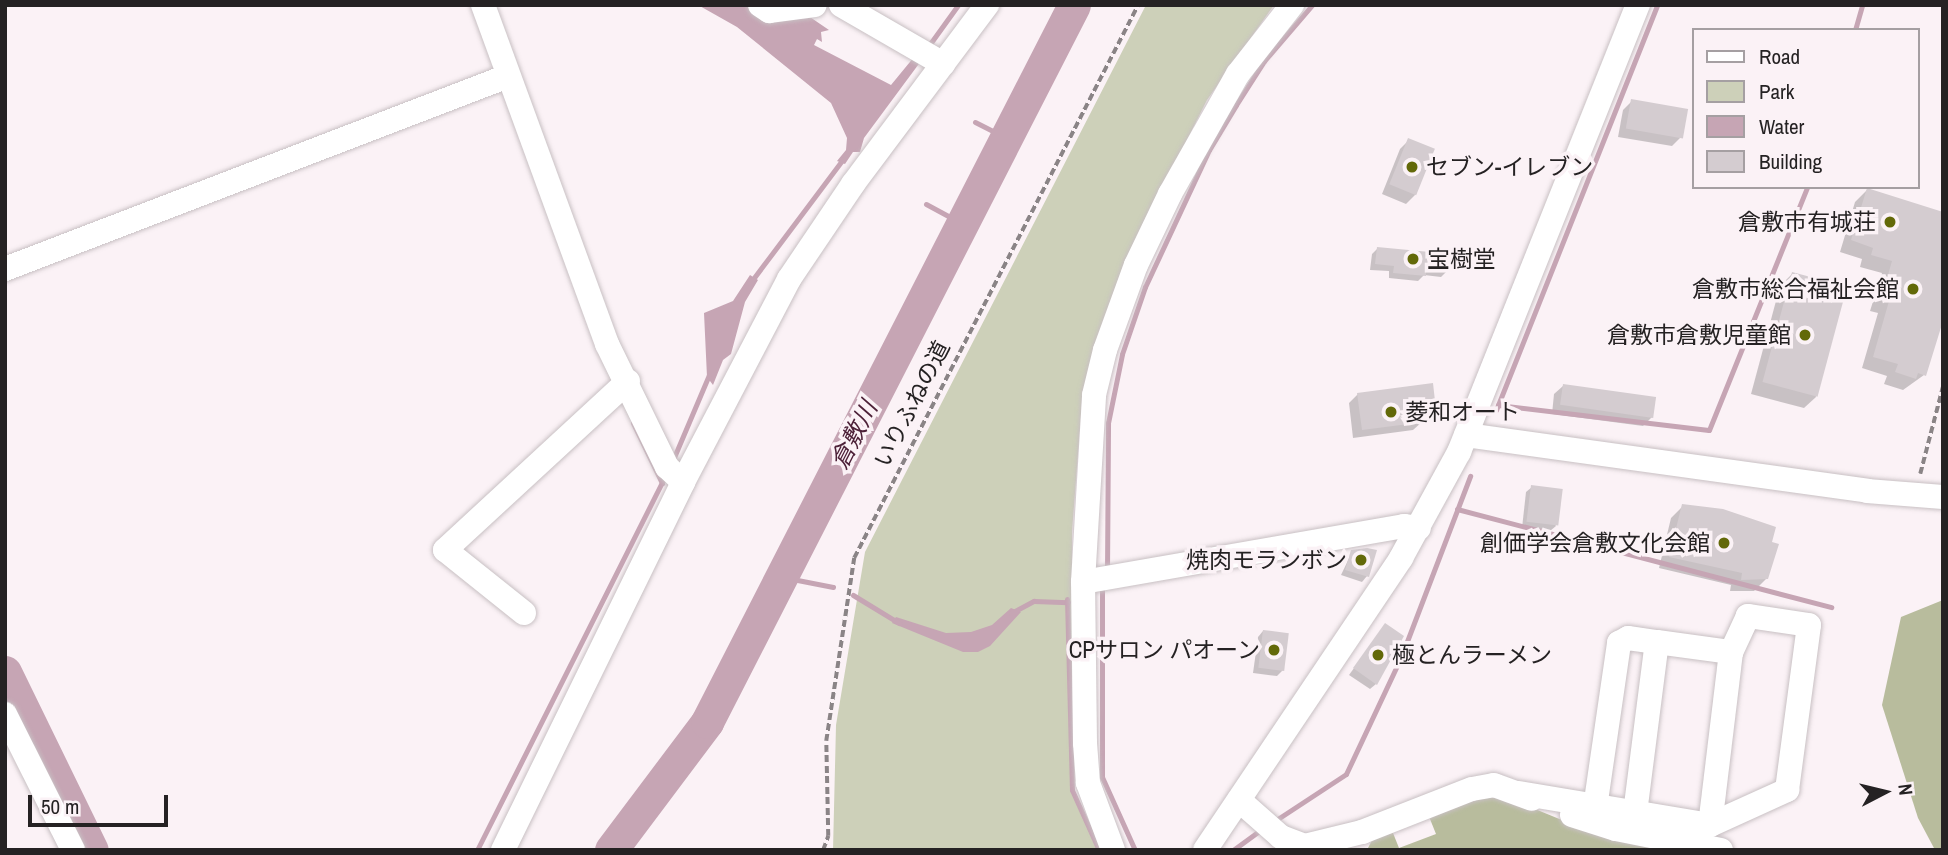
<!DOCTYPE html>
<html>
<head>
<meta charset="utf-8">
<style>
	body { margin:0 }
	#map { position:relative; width:1948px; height:855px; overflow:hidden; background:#fbf2f6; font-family:"Archivo Narrow","Noto Sans JP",sans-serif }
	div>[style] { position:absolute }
	.green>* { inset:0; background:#cdd0b9 }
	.forest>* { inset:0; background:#b8bc9d }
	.water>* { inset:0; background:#c6a5b4 }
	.shadow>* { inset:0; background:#0003 }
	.stream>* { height:5px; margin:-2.5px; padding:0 2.5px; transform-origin:2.5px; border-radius:2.5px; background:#c6a5b4 }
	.river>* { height:33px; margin:-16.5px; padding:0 16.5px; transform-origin:16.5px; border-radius:16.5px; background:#c6a5b4 }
	.building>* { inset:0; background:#d4ccd0; transform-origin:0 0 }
	.path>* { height:3.5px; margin-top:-1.75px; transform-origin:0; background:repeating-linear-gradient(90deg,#8a8486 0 7px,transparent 0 10.5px) }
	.roads { filter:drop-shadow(0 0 2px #c8c0c3) drop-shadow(0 0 2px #c8c0c3) }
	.minor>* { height:24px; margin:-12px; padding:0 12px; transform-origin:12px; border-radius:12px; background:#fff }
	.dots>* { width:19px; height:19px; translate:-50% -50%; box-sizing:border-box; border:4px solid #fbf2f6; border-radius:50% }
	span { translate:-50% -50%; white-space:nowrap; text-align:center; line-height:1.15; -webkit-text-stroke:7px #fbf2f6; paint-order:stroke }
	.poi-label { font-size:23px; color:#252223 }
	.left { translate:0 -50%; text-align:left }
	.right { translate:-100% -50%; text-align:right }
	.street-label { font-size:23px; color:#252223 }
	.water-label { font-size:24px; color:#4d2138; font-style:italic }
	.frame { position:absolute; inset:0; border:7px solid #252223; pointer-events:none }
	.legend { position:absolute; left:1692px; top:28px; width:228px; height:161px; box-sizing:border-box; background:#fbf2f6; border:2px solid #a59fa2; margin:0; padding:9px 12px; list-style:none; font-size:21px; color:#252223 }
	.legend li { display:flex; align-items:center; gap:14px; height:35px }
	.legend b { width:35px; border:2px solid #a59fa2 }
	.north { position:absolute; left:1850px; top:757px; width:70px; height:70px; -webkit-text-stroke:5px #fbf2f6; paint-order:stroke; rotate:83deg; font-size:19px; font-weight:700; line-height:28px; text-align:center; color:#252223 }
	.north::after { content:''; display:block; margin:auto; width:24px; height:32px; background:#252223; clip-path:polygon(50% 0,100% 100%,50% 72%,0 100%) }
	.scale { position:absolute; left:28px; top:795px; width:140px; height:32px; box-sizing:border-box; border:4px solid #252223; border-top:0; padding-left:9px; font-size:21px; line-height:24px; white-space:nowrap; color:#252223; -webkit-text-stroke:5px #fbf2f6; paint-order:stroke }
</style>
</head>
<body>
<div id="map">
	<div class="green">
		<i style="clip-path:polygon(1146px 5px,1274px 5px,1207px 100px,1122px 269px,1082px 402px,1072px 532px,1072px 756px,1074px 789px,1097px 850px,833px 850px,836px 725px,865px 552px)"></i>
	</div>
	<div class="forest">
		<i style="clip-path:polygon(1943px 600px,1943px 850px,1935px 850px,1918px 818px,1882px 705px,1901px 617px)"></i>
		<i style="clip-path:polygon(1491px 791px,1574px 825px,1679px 850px,1367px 850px,1372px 840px,1391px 828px,1399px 848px,1436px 834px,1428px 814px)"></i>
	</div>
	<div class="water">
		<i style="clip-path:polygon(698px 5px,750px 5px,804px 13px,829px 30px,821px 32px,822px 42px,817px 39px,814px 45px,891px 85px,914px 57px,921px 61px,864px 138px,860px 152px,853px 152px,845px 164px,837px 161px,846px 150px,847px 138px,831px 103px,737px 27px)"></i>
		<i style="clip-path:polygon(750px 275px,758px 280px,745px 302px,731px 354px,723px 360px,713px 385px,707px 377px,704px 313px,733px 301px)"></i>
		<i style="clip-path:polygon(1011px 608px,1021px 612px,990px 646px,978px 652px,963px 652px,892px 623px,896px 617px,946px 633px,971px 632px,992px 625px)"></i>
	</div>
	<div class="shadow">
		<i style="clip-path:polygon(1632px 101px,1681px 137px,1672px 146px,1618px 137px,1623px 110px)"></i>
		<i style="clip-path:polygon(1409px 140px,1415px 195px,1406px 204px,1382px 194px,1400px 149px)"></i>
		<i style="clip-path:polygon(1867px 190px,1943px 214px,1924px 375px,1903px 390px,1884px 384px,1887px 376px,1862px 368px,1878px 313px,1870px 311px,1882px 273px,1860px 267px,1862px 259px,1840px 252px,1855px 202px)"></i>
		<i style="clip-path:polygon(1378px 248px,1447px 271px,1441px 277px,1424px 275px,1418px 281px,1389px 278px,1389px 271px,1370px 270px,1372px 254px)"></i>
		<i style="clip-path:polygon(1792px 274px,1816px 397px,1804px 408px,1751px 394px,1780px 286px)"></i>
		<i style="clip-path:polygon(1563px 386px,1652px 417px,1643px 426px,1552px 414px,1554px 394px)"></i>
		<i style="clip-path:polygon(1358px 394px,1433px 400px,1421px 410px,1422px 422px,1413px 430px,1353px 438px,1349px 403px)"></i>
		<i style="clip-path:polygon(1532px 487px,1556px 526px,1550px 531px,1522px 528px,1526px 492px)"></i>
		<i style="clip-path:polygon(1683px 506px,1766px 579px,1754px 591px,1730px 591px,1731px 585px,1659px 568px,1671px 518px)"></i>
		<i style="clip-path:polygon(1352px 552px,1367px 576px,1362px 582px,1341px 575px)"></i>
		<i style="clip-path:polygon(1385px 625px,1376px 684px,1370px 689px,1349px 675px)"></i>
		<i style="clip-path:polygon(1263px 631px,1283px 670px,1277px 676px,1253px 673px,1258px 637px)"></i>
	</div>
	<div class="stream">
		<i style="left:1855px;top:30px;width:26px;rotate:-74deg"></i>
		<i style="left:927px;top:48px;width:53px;rotate:-54.2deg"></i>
		<i style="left:975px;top:122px;width:36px;rotate:27deg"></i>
		<i style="left:926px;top:204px;width:42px;rotate:28.4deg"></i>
		<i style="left:750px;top:283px;width:155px;rotate:-53.1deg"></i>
		<i style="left:1498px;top:405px;width:430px;rotate:-68.3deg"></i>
		<i style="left:1496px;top:410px;width:5px;rotate:-68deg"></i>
		<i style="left:1498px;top:405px;width:212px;rotate:6.8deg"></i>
		<i style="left:1709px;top:430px;width:262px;rotate:-68deg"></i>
		<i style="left:633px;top:423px;width:67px;rotate:64.2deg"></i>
		<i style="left:672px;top:462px;width:95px;rotate:-67deg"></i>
		<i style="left:1457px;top:509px;width:387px;rotate:14.7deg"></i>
		<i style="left:1107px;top:572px;width:149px;rotate:-89.6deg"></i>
		<i style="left:1108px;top:423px;width:70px;rotate:-78.5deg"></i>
		<i style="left:1122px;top:354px;width:71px;rotate:-71.1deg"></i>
		<i style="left:1145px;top:287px;width:151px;rotate:-65deg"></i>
		<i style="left:1209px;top:150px;width:52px;rotate:-59deg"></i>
		<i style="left:1236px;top:105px;width:52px;rotate:-57.5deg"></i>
		<i style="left:1264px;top:61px;width:74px;rotate:-49.4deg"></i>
		<i style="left:782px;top:577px;width:52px;rotate:11.1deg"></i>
		<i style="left:1102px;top:584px;width:193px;rotate:90deg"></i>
		<i style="left:1102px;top:777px;width:80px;rotate:65.7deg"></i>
		<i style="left:853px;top:595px;width:54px;rotate:31.3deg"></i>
		<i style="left:1067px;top:599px;width:191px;rotate:88.5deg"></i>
		<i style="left:1072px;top:790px;width:66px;rotate:65.8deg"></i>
		<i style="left:1011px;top:613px;width:26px;rotate:-28deg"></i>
		<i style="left:1034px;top:601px;width:34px;rotate:2deg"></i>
		<i style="left:1273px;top:822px;width:87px;rotate:-33.3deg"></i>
		<i style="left:1346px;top:774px;width:129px;rotate:-64.8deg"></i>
		<i style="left:1401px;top:657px;width:194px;rotate:-69.1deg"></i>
		<i style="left:477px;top:850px;width:421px;rotate:-63.3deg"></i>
		<i style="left:1233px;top:850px;width:36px;rotate:-36deg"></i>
	</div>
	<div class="river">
		<i style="left:5px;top:672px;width:198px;rotate:64deg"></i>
		<i style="left:611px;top:850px;width:160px;rotate:-53.1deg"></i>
		<i style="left:707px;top:722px;width:805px;rotate:-62.89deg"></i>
	</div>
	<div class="building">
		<i style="left:1631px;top:99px;width:58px;height:30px;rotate:10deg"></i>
		<i style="left:1408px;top:138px;width:29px;height:50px;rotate:22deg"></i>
		<i style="clip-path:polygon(1867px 188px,1943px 212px,1943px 321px,1926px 376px,1918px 373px,1916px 379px,1895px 372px,1898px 364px,1873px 357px,1889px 301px,1881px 299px,1892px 261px,1871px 255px,1873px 248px,1851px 240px)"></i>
		<i style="clip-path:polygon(1377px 247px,1451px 254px,1449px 272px,1426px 270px,1426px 276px,1393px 273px,1394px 266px,1375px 264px)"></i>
		<i style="left:1792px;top:272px;width:57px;height:114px;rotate:15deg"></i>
		<i style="clip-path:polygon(1433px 383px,1435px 401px,1422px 403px,1424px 422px,1362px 430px,1357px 393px)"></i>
		<i style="left:1563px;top:384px;width:94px;height:21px;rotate:8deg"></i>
		<i style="left:1531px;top:485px;width:32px;height:37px;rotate:7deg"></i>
		<i style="clip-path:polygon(1682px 504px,1723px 509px,1776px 527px,1772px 542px,1779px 544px,1768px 579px,1741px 580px,1742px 573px,1669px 557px)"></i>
		<i style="clip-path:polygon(1367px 548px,1377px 550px,1369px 577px,1345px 570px,1351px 550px)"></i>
		<i style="clip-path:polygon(1385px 623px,1404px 636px,1377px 685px,1353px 668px)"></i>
		<i style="left:1263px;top:630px;width:26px;height:38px;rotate:7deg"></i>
	</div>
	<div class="path">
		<i style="left:1920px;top:474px;width:91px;rotate:-75.4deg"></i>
		<i style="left:823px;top:850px;width:15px;rotate:-70deg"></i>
		<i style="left:828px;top:836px;width:95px;rotate:-91.2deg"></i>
		<i style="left:826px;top:741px;width:185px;rotate:-81.3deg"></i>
		<i style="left:854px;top:558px;width:622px;rotate:-62.82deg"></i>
	</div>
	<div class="roads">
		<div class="minor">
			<i style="left:483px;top:5px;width:361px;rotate:69.9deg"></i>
			<i style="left:607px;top:344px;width:137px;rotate:64deg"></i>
			<i style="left:667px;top:467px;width:22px;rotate:43deg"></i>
			<i style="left:760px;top:5px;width:11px;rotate:34deg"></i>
			<i style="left:769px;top:11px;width:46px;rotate:-7.4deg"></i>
			<i style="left:841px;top:5px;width:118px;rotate:30deg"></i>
			<i style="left:5px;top:269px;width:539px;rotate:-20.99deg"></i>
			<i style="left:1466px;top:435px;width:405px;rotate:7.9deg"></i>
			<i style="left:1867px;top:491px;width:76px;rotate:4.5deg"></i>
			<i style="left:1083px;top:582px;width:326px;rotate:-9.9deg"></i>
			<i style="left:1404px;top:526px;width:15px;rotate:8deg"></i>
			<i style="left:524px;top:613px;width:101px;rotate:-141.4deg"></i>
			<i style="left:445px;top:550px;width:249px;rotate:-42.7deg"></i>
			<i style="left:5px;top:714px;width:152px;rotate:63.4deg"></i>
			<i style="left:1519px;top:793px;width:194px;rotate:9.5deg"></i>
			<i style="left:1710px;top:825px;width:85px;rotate:-24.4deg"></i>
			<i style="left:1787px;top:790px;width:166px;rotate:-82.4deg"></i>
			<i style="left:1809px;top:625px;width:62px;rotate:-171.6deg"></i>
			<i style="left:1748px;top:616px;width:40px;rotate:115deg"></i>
			<i style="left:1239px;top:800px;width:56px;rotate:41.4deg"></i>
			<i style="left:1281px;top:837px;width:26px;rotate:21deg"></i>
			<i style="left:1305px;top:846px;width:59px;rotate:-13.8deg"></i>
			<i style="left:1362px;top:832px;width:118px;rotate:-21.4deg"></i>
			<i style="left:1472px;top:789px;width:22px;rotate:-10deg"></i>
			<i style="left:1494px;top:785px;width:40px;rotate:20.2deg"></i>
			<i style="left:1596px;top:801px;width:160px;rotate:-81.7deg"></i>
			<i style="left:1619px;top:643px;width:10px;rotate:-29deg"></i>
			<i style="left:1628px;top:638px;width:29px;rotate:8deg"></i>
			<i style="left:1635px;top:813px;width:172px;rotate:-82.7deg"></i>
			<i style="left:1657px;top:642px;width:75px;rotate:7.7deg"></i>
			<i style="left:1731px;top:652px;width:174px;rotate:96.9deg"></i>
			<i style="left:1572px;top:815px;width:46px;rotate:17.7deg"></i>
			<i style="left:1616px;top:829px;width:107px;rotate:11.3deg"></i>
			<i style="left:503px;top:850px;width:410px;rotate:-63.9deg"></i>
			<i style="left:683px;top:482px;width:229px;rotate:-62.4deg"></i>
			<i style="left:789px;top:279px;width:115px;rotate:-56deg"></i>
			<i style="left:853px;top:184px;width:224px;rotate:-53.2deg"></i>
			<i style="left:1113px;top:850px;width:72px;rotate:-110.5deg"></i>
			<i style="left:1088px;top:783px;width:40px;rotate:-94.3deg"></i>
			<i style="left:1085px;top:743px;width:161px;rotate:-90.7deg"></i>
			<i style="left:1083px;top:582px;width:187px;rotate:-86.6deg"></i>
			<i style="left:1094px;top:395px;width:46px;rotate:-76.3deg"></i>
			<i style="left:1105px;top:350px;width:90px;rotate:-70deg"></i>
			<i style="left:1136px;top:265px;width:79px;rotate:-64.4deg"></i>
			<i style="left:1170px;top:194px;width:138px;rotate:-60.5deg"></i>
			<i style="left:1238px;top:74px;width:88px;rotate:-52deg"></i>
			<i style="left:1205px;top:850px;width:352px;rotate:-56.1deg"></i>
			<i style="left:1401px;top:558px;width:121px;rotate:-61.3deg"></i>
			<i style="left:1459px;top:452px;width:482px;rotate:-68.2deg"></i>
		</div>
	</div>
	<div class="dots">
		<i style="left:1412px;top:167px;background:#636909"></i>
		<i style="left:1890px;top:222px;background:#636909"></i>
		<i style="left:1413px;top:259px;background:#636909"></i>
		<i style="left:1913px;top:289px;background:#636909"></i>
		<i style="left:1805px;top:335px;background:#636909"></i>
		<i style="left:1391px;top:412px;background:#636909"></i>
		<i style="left:1724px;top:543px;background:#636909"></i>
		<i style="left:1361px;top:560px;background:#636909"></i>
		<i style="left:1274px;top:650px;background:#636909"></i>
		<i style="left:1378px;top:655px;background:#636909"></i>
	</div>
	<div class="poi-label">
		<span class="left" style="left:1426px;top:167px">セブン-イレブン</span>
		<span class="right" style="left:1876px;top:222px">倉敷市有城荘</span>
		<span class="left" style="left:1427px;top:259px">宝樹堂</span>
		<span class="right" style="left:1899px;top:289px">倉敷市総合福祉会館</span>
		<span class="right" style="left:1791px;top:335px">倉敷市倉敷児童館</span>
		<span class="left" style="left:1405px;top:412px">菱和オート</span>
		<span class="right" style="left:1710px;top:543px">創価学会倉敷文化会館</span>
		<span class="right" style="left:1347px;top:560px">焼肉モランボン</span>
		<span class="right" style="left:1260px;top:650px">CPサロン パオーン</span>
		<span class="left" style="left:1392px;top:655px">極とんラーメン</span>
	</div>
	<div class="street-label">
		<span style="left:912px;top:404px;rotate:-63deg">いりふねの道</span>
	</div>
	<div class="water-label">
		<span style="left:854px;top:435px;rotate:-63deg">倉敷川</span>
	</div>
	<div class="frame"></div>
	<ul class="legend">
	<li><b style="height:9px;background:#fff"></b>Road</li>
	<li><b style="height:19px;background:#cdd0b9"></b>Park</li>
	<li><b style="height:19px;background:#c6a5b4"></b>Water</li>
	<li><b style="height:19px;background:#d4ccd0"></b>Building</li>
	</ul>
	<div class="north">N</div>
	<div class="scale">50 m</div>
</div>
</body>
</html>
